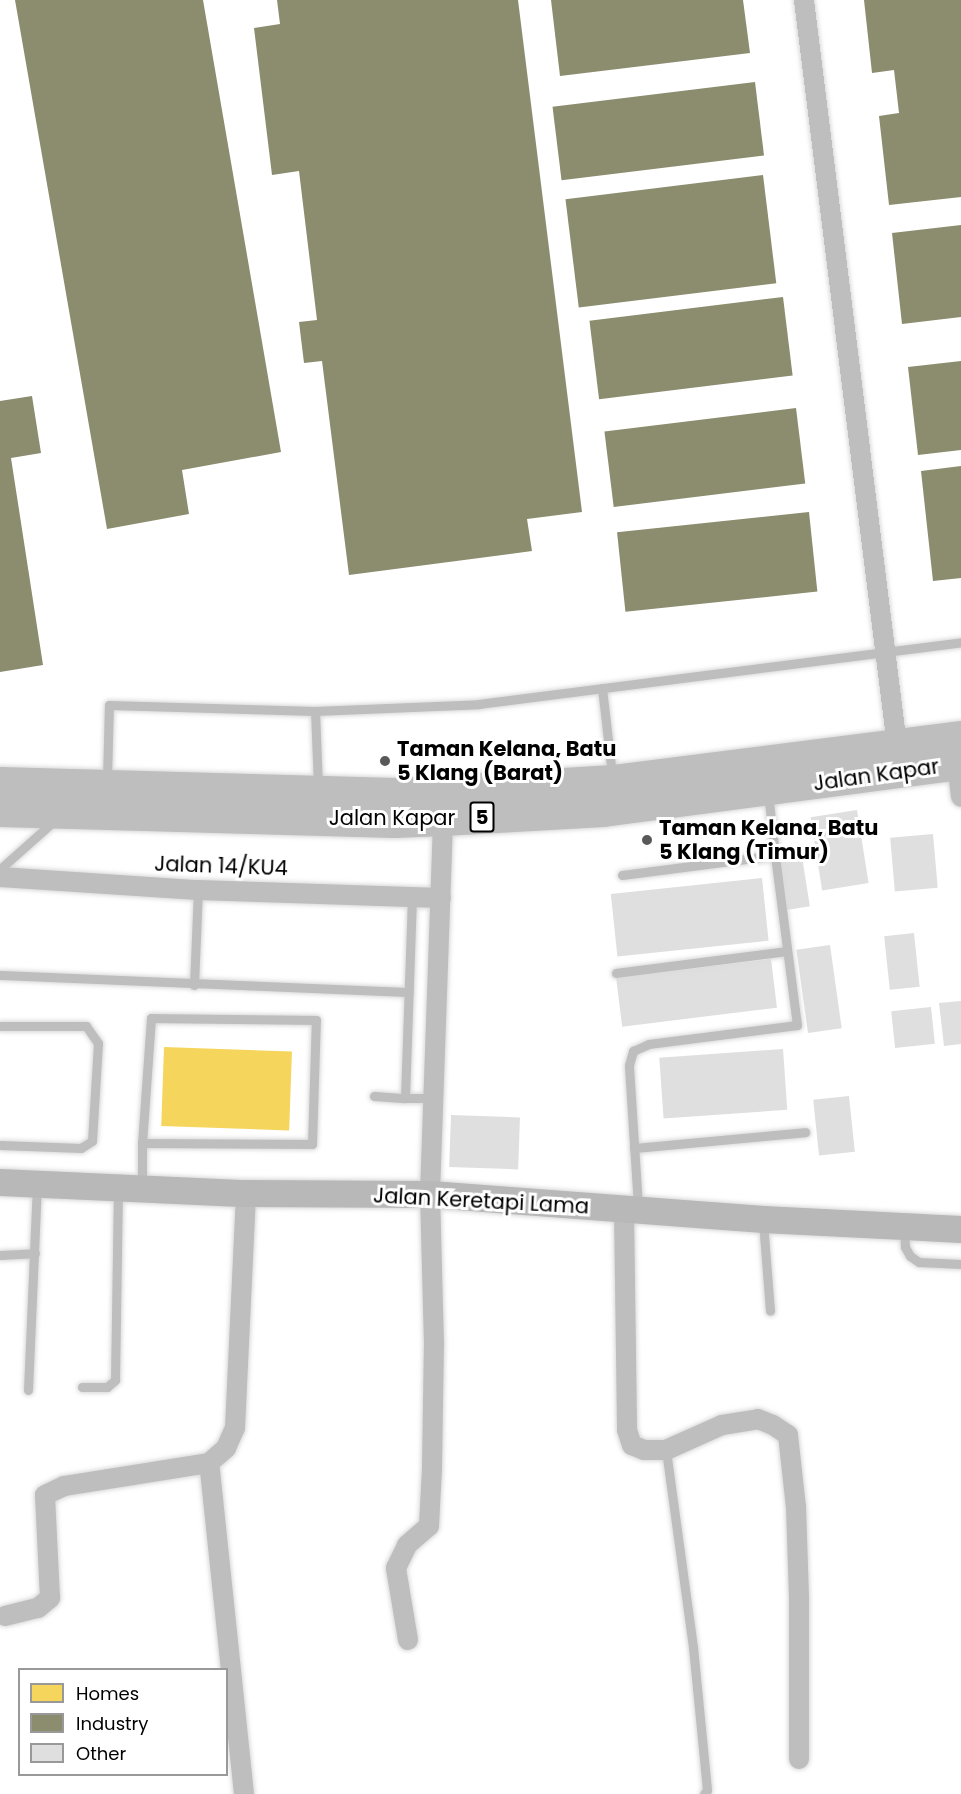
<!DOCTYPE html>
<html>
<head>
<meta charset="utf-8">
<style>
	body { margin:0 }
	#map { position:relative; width:961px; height:1794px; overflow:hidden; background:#fff; font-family:Poppins,sans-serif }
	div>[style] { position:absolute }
	.homes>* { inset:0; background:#f6d55c; transform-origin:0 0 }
	.industry>* { inset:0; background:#8c8c6e; transform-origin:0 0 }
	.building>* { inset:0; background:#dfdfdf; transform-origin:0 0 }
	.roads { filter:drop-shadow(0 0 2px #dbdbdb) drop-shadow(0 0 2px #dbdbdb) }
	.lane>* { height:9px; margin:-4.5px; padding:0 4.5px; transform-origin:4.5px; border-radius:4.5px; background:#bebebe }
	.street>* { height:20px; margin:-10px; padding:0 10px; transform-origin:10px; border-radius:10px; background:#bebebe }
	.secondary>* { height:27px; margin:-13.5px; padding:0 13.5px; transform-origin:13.5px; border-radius:13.5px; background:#b8b8b8 }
	.highway>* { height:33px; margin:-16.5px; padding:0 16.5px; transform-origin:16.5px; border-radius:16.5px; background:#bebebe }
	.dots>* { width:16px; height:16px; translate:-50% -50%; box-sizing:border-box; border:3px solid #fff; border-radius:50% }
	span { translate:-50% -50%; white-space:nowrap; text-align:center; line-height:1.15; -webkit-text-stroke:6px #fff; paint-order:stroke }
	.shield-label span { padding:2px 4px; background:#fff; border:2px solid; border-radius:4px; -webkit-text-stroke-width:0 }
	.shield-label { font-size:20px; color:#000; font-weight:700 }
	.poi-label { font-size:21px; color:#000; font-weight:700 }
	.left { translate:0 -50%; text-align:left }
	.street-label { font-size:21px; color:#000 }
	.legend { position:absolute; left:18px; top:1668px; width:210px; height:108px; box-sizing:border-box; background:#fff; border:2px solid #999; margin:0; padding:8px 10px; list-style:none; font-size:18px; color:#000 }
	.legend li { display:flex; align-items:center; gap:12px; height:30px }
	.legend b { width:30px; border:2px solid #999 }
</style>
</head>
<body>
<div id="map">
	<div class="homes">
		<i style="left:164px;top:1047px;width:128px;height:79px;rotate:2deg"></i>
	</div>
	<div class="industry">
		<i style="clip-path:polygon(15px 0,203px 0,281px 452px,182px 470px,189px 514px,107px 529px)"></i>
		<i style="clip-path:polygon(277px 0,518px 0,582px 512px,527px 519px,532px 551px,349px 575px,322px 361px,304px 363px,299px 322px,317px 320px,299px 171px,272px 175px,254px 28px,280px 24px)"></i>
		<i style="clip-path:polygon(551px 0,743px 0,750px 53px,560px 76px)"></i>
		<i style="clip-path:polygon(864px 0,961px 0,961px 197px,889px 205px,879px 116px,899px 113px,894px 70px,872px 73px)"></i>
		<i style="left:755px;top:82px;width:74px;height:204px;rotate:83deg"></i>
		<i style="left:763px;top:175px;width:109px;height:199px;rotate:83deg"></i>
		<i style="clip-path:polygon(961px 225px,961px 317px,902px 324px,892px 233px)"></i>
		<i style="left:783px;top:297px;width:79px;height:195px;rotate:83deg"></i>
		<i style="clip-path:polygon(961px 361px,961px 450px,918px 455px,908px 367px)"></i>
		<i style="clip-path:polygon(32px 396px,41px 453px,11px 458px,43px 665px,0 672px,0 401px)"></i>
		<i style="left:796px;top:408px;width:76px;height:193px;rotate:83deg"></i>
		<i style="clip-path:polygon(961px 466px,961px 578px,933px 581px,921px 471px)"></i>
		<i style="left:809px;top:512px;width:80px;height:193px;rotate:84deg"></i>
	</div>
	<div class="building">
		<i style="left:857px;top:810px;width:74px;height:47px;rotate:81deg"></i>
		<i style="left:933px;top:834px;width:54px;height:43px;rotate:85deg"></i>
		<i style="left:800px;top:844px;width:63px;height:24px;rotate:81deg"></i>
		<i style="left:762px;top:878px;width:63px;height:152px;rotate:84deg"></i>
		<i style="left:914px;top:933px;width:54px;height:30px;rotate:84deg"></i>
		<i style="left:830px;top:945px;width:84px;height:34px;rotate:82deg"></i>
		<i style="left:771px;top:959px;width:49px;height:156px;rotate:83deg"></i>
		<i style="clip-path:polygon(961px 1001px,961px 1044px,944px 1046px,939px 1003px)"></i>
		<i style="left:931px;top:1007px;width:37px;height:40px;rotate:84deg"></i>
		<i style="left:783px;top:1049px;width:61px;height:124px;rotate:86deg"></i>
		<i style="left:849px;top:1096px;width:56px;height:36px;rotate:84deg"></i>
		<i style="left:451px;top:1115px;width:69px;height:52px;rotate:2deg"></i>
	</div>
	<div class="roads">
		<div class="lane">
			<i style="left:602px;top:688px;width:88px;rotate:83.4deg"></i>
			<i style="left:315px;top:711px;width:76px;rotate:87.7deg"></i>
			<i style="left:107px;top:779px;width:74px;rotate:-88.5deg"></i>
			<i style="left:109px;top:705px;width:206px;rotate:1.7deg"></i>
			<i style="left:315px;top:711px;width:164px;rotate:-2.4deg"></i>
			<i style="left:479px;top:704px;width:486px;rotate:-7.3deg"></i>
			<i style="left:0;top:869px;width:74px;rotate:-41.7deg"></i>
			<i style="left:622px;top:875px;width:154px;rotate:-7.4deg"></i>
			<i style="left:775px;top:855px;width:62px;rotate:-96.4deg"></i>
			<i style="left:412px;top:897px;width:201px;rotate:92deg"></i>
			<i style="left:405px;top:1098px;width:28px"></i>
			<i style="left:616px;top:973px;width:172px;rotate:-7.3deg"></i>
			<i style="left:0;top:975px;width:409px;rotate:2.4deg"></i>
			<i style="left:194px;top:985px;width:95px;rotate:-87.6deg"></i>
			<i style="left:0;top:1026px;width:86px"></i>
			<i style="left:86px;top:1026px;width:21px;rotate:55deg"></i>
			<i style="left:98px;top:1043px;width:98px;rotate:93.5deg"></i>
			<i style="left:92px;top:1141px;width:13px;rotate:148deg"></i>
			<i style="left:81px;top:1148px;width:81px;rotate:-177.9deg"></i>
			<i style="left:374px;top:1096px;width:31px;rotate:4deg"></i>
			<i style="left:142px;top:1143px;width:170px;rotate:0.3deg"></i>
			<i style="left:312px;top:1144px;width:124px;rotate:-88.2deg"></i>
			<i style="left:316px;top:1020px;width:165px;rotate:-179.3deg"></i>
			<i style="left:151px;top:1018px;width:125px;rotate:94.1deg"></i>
			<i style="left:142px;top:1143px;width:44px;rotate:90deg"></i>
			<i style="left:634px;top:1148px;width:172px;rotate:-5.3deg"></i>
			<i style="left:638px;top:1206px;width:141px;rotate:-93.7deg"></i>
			<i style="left:629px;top:1065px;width:15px;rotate:-74deg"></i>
			<i style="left:633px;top:1051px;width:17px;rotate:-24deg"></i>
			<i style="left:649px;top:1044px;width:149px;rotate:-7.3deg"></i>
			<i style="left:797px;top:1025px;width:171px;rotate:-97.4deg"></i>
			<i style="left:763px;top:1222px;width:89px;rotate:85.5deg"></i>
			<i style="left:904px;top:1228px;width:19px;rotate:87deg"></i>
			<i style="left:905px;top:1247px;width:10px;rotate:61deg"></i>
			<i style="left:910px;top:1256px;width:11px;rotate:34deg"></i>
			<i style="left:919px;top:1262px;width:42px;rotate:2.7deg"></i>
			<i style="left:0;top:1255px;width:35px;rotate:-3deg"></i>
			<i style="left:82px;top:1387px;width:25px"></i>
			<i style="left:107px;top:1387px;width:11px;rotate:-41deg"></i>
			<i style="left:115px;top:1380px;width:189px;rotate:-89.1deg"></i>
			<i style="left:28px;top:1390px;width:204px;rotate:-87.5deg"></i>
			<i style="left:666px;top:1450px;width:199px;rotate:82.2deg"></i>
			<i style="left:693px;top:1647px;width:144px;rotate:84.4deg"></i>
			<i style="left:707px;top:1790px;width:5px;rotate:127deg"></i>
		</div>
		<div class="street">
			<i style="left:804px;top:0;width:752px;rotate:82.89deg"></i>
			<i style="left:957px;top:764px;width:33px;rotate:83deg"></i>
			<i style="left:0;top:877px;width:198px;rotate:3.8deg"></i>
			<i style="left:198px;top:890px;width:243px;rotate:1.9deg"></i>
			<i style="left:624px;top:1210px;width:220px;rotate:89.2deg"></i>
			<i style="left:627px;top:1430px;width:16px;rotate:72deg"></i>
			<i style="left:632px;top:1445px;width:13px;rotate:23deg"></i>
			<i style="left:644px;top:1450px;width:22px"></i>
			<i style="left:666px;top:1450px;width:61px;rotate:-24.1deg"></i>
			<i style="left:722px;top:1425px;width:36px;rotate:-9deg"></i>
			<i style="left:758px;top:1419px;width:16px;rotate:22deg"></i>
			<i style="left:773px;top:1425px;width:18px;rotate:34deg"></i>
			<i style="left:788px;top:1435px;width:72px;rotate:83.7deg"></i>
			<i style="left:796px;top:1507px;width:90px;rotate:88.1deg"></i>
			<i style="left:799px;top:1597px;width:162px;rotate:90deg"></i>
			<i style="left:5px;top:1616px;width:34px;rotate:-14deg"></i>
			<i style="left:38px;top:1608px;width:16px;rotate:-40deg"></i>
			<i style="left:50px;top:1598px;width:103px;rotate:-92.8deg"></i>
			<i style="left:45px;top:1495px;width:21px;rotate:-25deg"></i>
			<i style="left:64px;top:1486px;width:147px;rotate:-9deg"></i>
			<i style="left:408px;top:1640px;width:73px;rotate:-99.5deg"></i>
			<i style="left:396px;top:1568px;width:25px;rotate:-64deg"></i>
			<i style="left:407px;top:1545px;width:29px;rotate:-41deg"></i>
			<i style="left:429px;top:1526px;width:58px;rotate:-87deg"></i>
			<i style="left:432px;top:1468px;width:123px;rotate:-89.1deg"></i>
			<i style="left:434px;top:1345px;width:151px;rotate:-91.5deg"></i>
			<i style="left:430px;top:1194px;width:375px;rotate:-88deg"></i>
			<i style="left:244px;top:1794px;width:333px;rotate:-96deg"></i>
			<i style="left:209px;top:1463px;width:23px;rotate:-41deg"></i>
			<i style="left:226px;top:1448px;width:22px;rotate:-66deg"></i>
			<i style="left:235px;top:1428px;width:235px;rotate:-87.3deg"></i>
		</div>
		<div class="secondary">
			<i style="left:0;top:1182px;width:246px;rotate:2.6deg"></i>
			<i style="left:246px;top:1193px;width:184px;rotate:0.3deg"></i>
			<i style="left:430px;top:1194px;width:334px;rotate:4.3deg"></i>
			<i style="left:763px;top:1219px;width:198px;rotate:2.9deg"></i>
		</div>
		<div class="highway">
			<i style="left:0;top:783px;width:395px;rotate:1.6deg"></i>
			<i style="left:395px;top:794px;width:218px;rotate:-3.4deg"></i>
			<i style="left:613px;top:781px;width:351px;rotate:-7.2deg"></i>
			<i style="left:0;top:810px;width:394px;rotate:1.6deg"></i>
			<i style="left:394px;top:821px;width:49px;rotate:-2.3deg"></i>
			<i style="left:443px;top:819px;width:160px;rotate:-3.2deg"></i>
			<i style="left:603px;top:810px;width:361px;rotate:-7.5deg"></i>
		</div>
	</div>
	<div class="dots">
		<i style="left:385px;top:761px;background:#595959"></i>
		<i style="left:647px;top:840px;background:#595959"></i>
	</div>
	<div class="shield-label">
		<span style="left:482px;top:817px">5</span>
	</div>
	<div class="poi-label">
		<span class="left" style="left:397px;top:761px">Taman Kelana, Batu<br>5 Klang (Barat)</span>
		<span class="left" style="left:659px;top:840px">Taman Kelana, Batu<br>5 Klang (Timur)</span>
	</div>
	<div class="street-label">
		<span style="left:876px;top:775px;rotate:-8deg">Jalan Kapar</span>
		<span style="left:392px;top:818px">Jalan Kapar</span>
		<span style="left:221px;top:866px;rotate:2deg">Jalan 14/KU4</span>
		<span style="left:481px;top:1201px;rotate:3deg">Jalan Keretapi Lama</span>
	</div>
	<ul class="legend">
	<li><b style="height:16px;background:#f6d55c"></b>Homes</li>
	<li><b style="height:16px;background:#8c8c6e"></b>Industry</li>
	<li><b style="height:16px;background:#dfdfdf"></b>Other</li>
	</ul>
</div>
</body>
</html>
